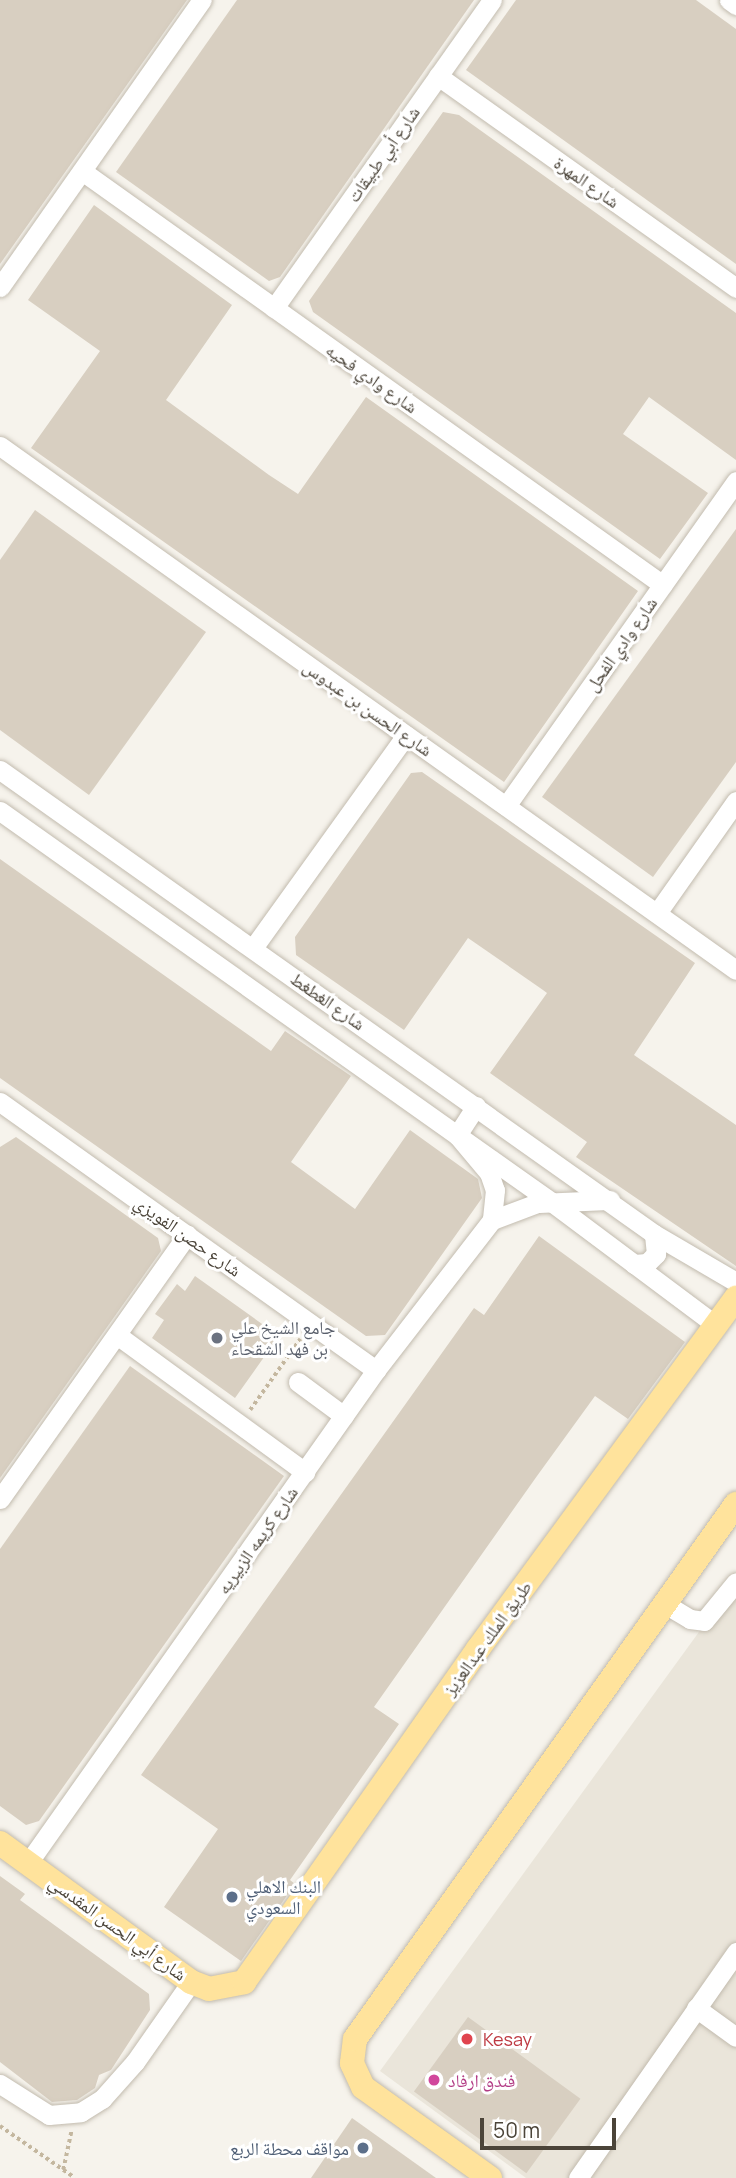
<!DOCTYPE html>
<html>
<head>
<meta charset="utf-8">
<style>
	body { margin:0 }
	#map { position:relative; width:736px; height:2178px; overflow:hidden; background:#f6f3ec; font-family:Manrope,"Noto Naskh Arabic",sans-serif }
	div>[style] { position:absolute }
	.residential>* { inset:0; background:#eae5da }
	.building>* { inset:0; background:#d8cfc1; transform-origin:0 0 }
	.path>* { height:3.5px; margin-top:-1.75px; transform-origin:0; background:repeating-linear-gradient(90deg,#c4b79f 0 3.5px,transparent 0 7px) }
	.roads { filter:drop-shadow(0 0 2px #c2bbae) drop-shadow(0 0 2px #c2bbae) }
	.minor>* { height:19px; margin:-9.5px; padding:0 9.5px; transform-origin:9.5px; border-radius:9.5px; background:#fff }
	.major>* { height:24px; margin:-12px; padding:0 12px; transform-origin:12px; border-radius:12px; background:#ffe39c }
	.dots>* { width:19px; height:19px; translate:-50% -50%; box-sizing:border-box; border:4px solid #fff; border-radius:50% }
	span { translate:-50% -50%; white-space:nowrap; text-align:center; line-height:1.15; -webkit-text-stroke:6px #fff; paint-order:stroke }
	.street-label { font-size:18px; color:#4b4439 }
	.worship-label { font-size:18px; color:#5b616d }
	.left { translate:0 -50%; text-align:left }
	.service-label { font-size:18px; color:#4e5e75 }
	.right { translate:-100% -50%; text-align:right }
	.health-label { font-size:18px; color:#be3a42 }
	.hotel-label { font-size:18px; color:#b23c85 }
	.scale { position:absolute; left:480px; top:2118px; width:136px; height:32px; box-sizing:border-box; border:4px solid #4b4439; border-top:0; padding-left:9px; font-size:21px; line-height:24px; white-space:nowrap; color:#4b4439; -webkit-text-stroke:5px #fff; paint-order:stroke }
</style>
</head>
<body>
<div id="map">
	<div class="residential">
		<i style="clip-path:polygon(736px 1581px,736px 2178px,526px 2178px,380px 2071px)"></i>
	</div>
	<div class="building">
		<i style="clip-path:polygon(0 0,187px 0,0 264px)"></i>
		<i style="clip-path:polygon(237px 0,474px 0,280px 277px,269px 281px,116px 172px)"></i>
		<i style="clip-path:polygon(516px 0,696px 0,736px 29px,736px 264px,466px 70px)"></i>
		<i style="clip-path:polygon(443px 112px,459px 115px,736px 313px,736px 460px,649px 397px,623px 434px,708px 493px,660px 559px,313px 312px,309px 301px)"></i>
		<i style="clip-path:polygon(94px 205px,232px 305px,166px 400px,269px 475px,298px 494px,366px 397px,638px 591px,504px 782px,31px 448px,100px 351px,28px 300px)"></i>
		<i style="clip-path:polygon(35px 510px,206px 632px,89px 795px,0 730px,0 560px)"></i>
		<i style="clip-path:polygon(736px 529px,736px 762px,653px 877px,542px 797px)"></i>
		<i style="clip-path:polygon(422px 772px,695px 963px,634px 1055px,736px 1125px,736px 1266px,576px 1157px,587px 1142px,490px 1073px,547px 993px,543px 990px,468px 938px,404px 1030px,296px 955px,295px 937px,411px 773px)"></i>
		<i style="clip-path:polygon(0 859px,271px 1051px,285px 1031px,351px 1076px,291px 1162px,355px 1209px,410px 1130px,478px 1179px,482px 1198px,385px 1335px,366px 1336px,0 1078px)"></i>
		<i style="clip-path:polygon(16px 1137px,158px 1238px,161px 1251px,0 1478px,0 1147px)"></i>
		<i style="clip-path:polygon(539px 1236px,685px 1342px,628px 1419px,595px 1396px,537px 1476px,374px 1707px,399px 1724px,290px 1880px,295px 1884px,241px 1961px,164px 1907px,218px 1829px,141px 1775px,474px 1308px,484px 1315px)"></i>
		<i style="clip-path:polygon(195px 1276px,279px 1336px,235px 1398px,152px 1338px,164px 1320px,155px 1314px,177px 1284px,185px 1291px)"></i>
		<i style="clip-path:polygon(130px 1366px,284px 1476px,39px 1821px,26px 1825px,0 1806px,0 1549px)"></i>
		<i style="clip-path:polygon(0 1876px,25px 1894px,20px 1900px,149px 1994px,150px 2010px,111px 2070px,99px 2075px,95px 2088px,77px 2100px,52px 2102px,0 2062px)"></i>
		<i style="left:468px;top:2017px;width:139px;height:92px;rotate:36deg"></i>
		<i style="clip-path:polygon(352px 2118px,436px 2178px,311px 2178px)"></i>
	</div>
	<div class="path">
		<i style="left:250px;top:1410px;width:87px;rotate:-54.8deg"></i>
		<i style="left:0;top:2126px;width:91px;rotate:34.7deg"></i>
		<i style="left:63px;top:2170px;width:40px;rotate:-78deg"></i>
	</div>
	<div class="roads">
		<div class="minor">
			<i style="left:729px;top:0;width:9px;rotate:36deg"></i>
			<i style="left:438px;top:76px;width:366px;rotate:35.4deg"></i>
			<i style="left:82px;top:171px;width:713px;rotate:35.47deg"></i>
			<i style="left:0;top:287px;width:351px;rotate:-54.9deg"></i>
			<i style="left:274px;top:308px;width:377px;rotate:-54.7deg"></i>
			<i style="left:0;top:446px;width:903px;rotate:35.45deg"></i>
			<i style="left:0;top:770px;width:802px;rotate:35.35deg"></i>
			<i style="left:654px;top:1234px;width:95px;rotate:30.3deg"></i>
			<i style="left:506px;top:806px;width:398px;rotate:-54.7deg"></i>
			<i style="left:0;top:811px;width:674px;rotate:35.34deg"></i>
			<i style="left:550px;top:1201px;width:207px;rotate:36.8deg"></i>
			<i style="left:657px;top:913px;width:137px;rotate:-54.8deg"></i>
			<i style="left:253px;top:948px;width:262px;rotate:-54.3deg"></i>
			<i style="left:0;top:1102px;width:462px;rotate:35.5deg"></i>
			<i style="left:476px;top:1106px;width:35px;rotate:123deg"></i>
			<i style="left:457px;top:1135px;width:50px;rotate:49.9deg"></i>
			<i style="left:489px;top:1173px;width:18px;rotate:71deg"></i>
			<i style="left:495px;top:1190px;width:30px;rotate:96deg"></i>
			<i style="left:634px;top:1264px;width:13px;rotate:-4deg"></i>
			<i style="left:647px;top:1263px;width:13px;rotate:-45deg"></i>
			<i style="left:656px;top:1254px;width:20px;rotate:-96deg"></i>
			<i style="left:117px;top:1335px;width:233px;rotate:36.1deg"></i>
			<i style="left:298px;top:1382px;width:57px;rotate:36.5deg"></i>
			<i style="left:0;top:1499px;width:324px;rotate:-54.7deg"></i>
			<i style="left:665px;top:1604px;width:29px;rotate:31deg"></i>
			<i style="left:690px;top:1619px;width:14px;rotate:8deg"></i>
			<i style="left:704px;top:1621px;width:50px;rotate:-50.6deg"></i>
			<i style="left:28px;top:1863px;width:603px;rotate:-54.78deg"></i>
			<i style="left:376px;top:1370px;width:190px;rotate:-52.3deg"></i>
			<i style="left:492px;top:1220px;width:48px;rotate:-20.7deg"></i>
			<i style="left:537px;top:1203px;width:73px;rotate:-2.4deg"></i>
			<i style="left:696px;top:2008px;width:49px;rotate:35.9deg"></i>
			<i style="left:0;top:2084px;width:58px;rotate:32.3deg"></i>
			<i style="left:49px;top:2115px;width:32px;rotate:-5deg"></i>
			<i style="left:81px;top:2112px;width:25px;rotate:-32deg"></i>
			<i style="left:102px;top:2099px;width:50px;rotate:-48.3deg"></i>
			<i style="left:135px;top:2062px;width:98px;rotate:-55deg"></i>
			<i style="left:578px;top:2178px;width:276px;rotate:-55deg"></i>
		</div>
		<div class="major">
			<i style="left:0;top:1843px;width:236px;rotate:36deg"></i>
			<i style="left:191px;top:1982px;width:19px;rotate:21deg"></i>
			<i style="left:209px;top:1989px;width:36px;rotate:-11deg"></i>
			<i style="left:244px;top:1982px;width:407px;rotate:-54.9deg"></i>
			<i style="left:478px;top:1649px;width:436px;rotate:-53.7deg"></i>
			<i style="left:490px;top:2178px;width:156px;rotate:-144.4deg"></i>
			<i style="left:363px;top:2087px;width:26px;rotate:-115deg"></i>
			<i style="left:352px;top:2063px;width:24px;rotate:-83deg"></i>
			<i style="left:355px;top:2039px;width:657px;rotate:-54.54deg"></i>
		</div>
	</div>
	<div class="dots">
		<i style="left:217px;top:1338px;background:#6b7280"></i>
		<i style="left:232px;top:1897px;background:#5c6f8a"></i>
		<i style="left:467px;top:2039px;background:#e0444e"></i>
		<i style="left:434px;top:2080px;background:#d1479c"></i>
		<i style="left:363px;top:2148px;background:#5c6f8a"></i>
	</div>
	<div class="street-label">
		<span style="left:383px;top:154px;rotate:-55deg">شارع أبي طبيقات</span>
		<span style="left:587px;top:182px;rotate:35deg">شارع المهرة</span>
		<span style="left:372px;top:378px;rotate:35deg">شارع وادي فحيه</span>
		<span style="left:621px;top:644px;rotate:-55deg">شارع وادي الفحل</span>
		<span style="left:368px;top:708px;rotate:35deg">شارع الحسن بن عبدوس</span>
		<span style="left:328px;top:1001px;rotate:35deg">شارع الغطغط</span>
		<span style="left:188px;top:1236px;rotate:35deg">شارع حصن الفويزي</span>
		<span style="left:257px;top:1540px;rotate:-55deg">شارع كريمه الزبيريه</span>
		<span style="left:487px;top:1638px;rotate:-54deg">طريق الملك عبدالعزيز</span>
		<span style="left:118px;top:1928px;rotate:36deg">شارع أبي الحسن المقدسي</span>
	</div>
	<div class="worship-label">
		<span class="left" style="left:231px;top:1338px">جامع الشيخ علي<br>بن فهد الشقحاء</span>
	</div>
	<div class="service-label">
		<span class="left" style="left:246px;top:1897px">البنك الاهلي<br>السعودي</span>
		<span class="right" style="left:349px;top:2148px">مواقف محطة الربع</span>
	</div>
	<div class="health-label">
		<span class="left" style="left:483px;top:2039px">Kesay</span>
	</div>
	<div class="hotel-label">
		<span class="left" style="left:448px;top:2080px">فندق ارفاد</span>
	</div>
	<div class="scale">50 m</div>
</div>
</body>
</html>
